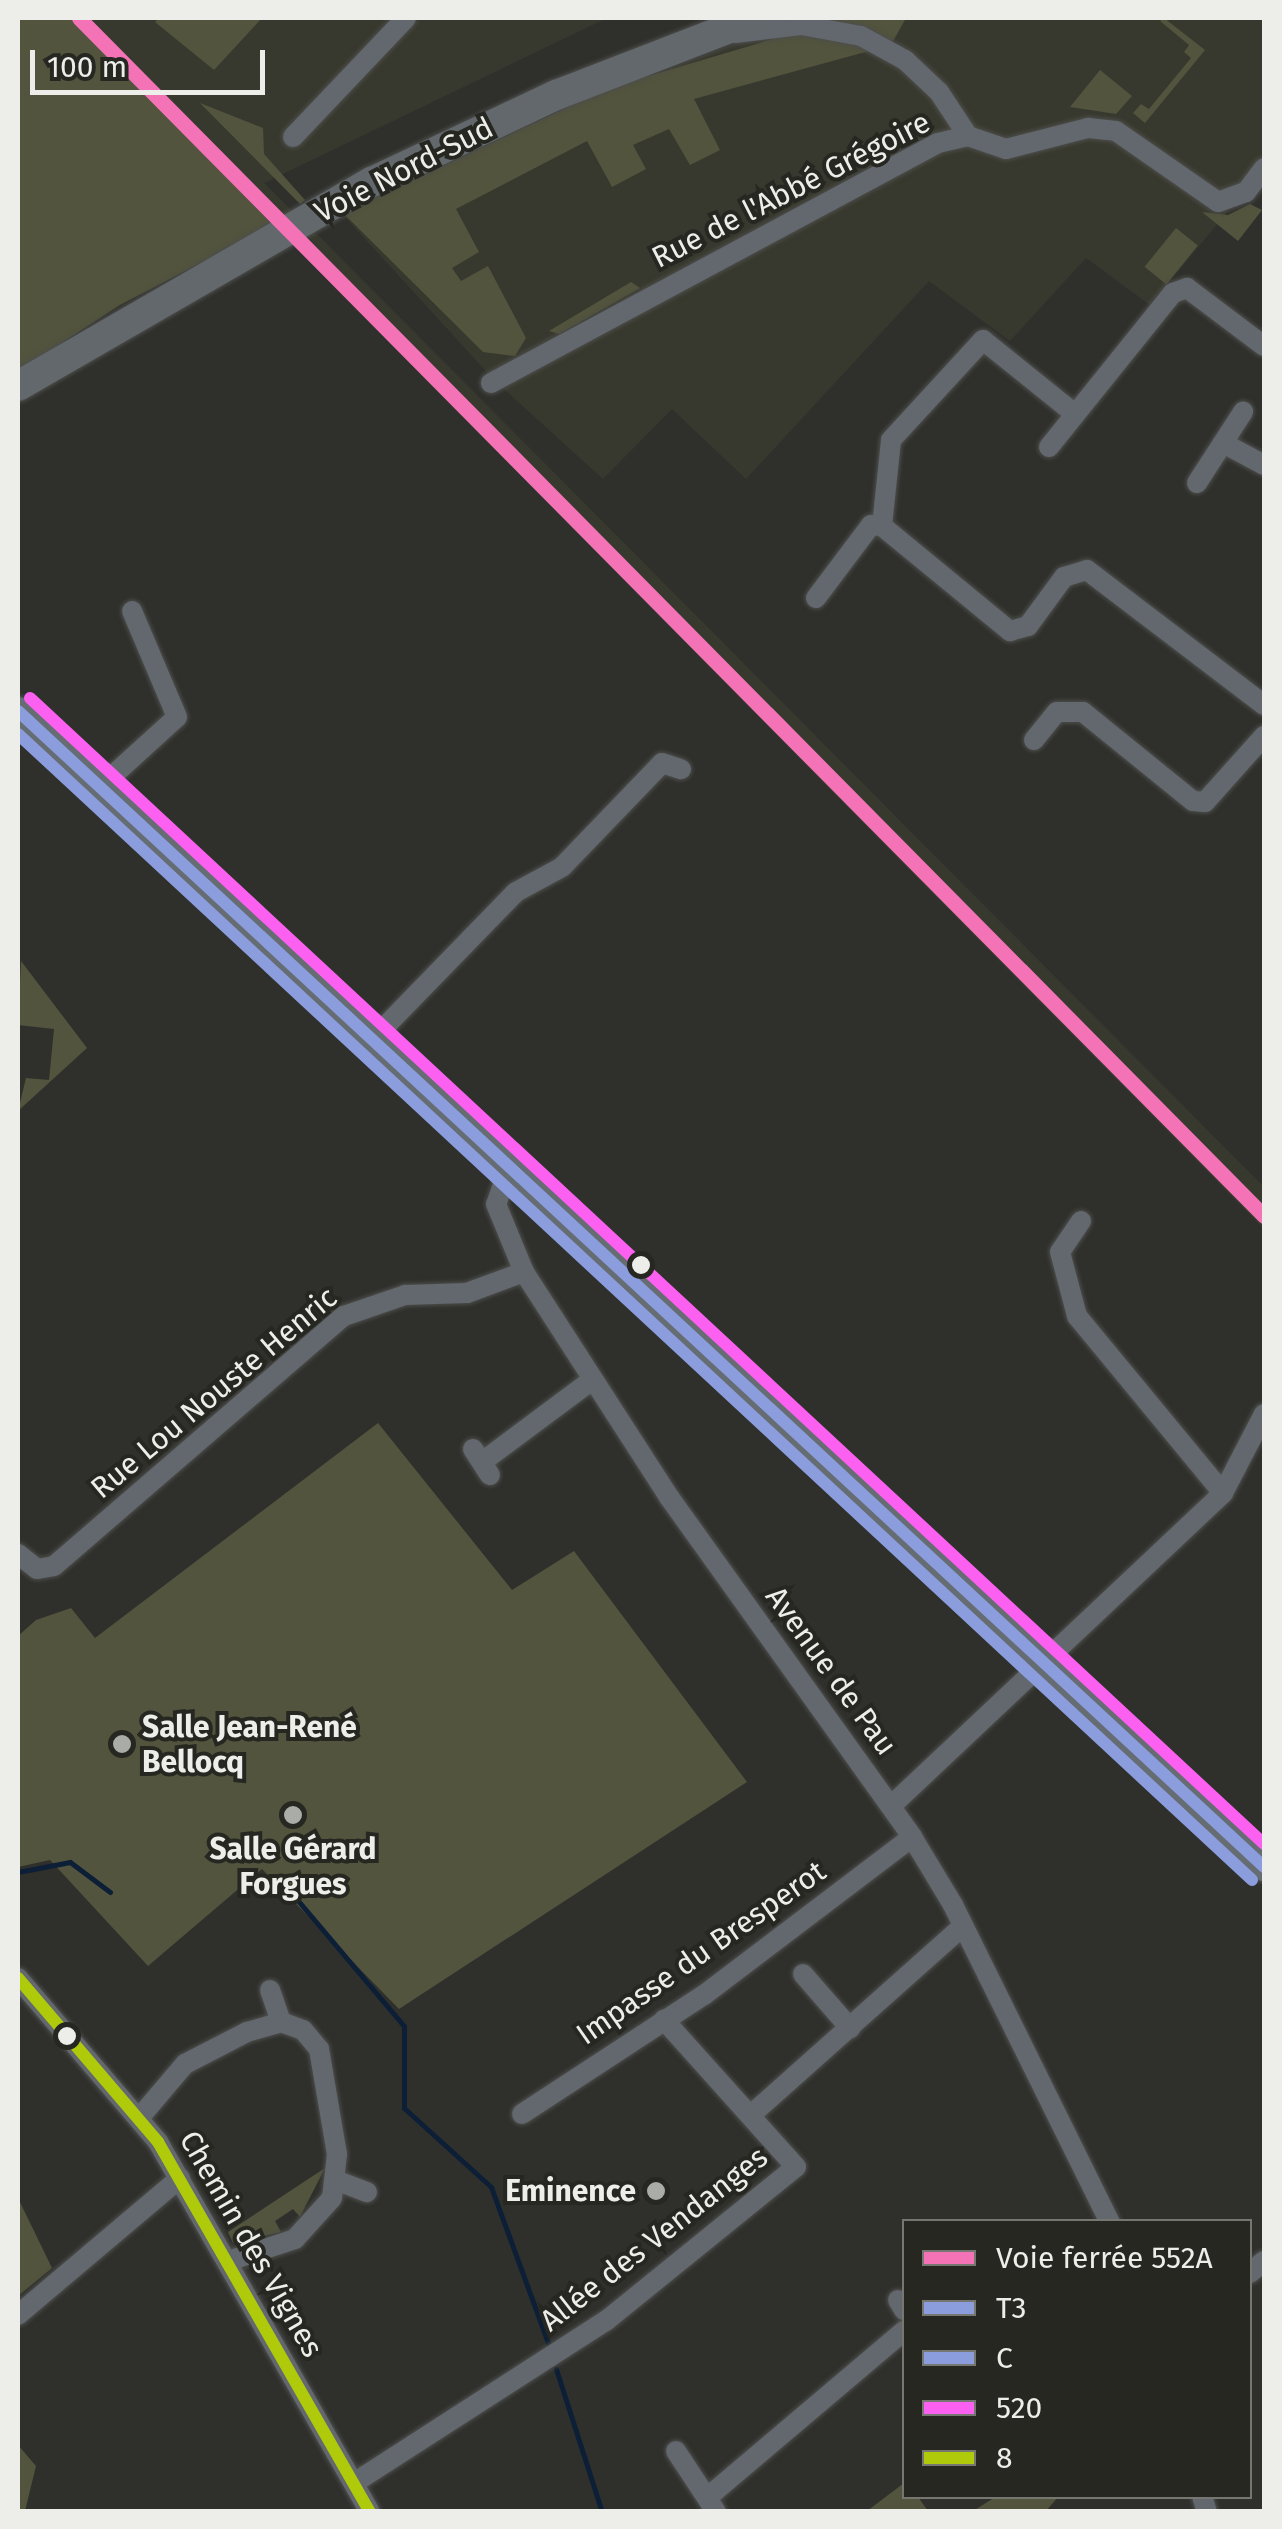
<!DOCTYPE html>
<html>
<head>
<meta charset="utf-8">
<style>
	body { margin:0 }
	#map { position:relative; width:1282px; height:2529px; overflow:hidden; background:#2f302c; font-family:"Fira Sans",sans-serif }
	div>[style] { position:absolute }
	.built>* { inset:0; background:#38392e }
	.green>* { inset:0; background:#52543d; transform-origin:0 0 }
	.stream>* { height:5px; margin:-2.5px; padding:0 2.5px; transform-origin:2.5px; border-radius:2.5px; background:#0d1f36 }
	.roads { filter:drop-shadow(0 0 2px #4d4e4b) drop-shadow(0 0 2px #4d4e4b) }
	.street>* { height:20px; margin:-10px; padding:0 10px; transform-origin:10px; border-radius:10px; background:#63686e }
	.secondary>* { height:28px; margin:-14px; padding:0 14px; transform-origin:14px; border-radius:14px; background:#656c72 }
	.primary>* { height:30px; margin:-15px; padding:0 15px; transform-origin:15px; border-radius:15px; background:#63686d }
	.bus-1>* { height:12px; margin:-6px; padding:0 6px; transform-origin:6px; border-radius:6px; background:#8c9dde }
	.bus-2>* { height:12px; margin:-6px; padding:0 6px; transform-origin:6px; border-radius:6px; background:#8c9dde }
	.bus-3>* { height:12px; margin:-6px; padding:0 6px; transform-origin:6px; border-radius:6px; background:#fb60f0 }
	.bus-4>* { height:12px; margin:-6px; padding:0 6px; transform-origin:6px; border-radius:6px; background:#afca0b }
	.rail-1>* { height:15px; margin:-7.5px; padding:0 7.5px; transform-origin:7.5px; border-radius:7.5px; background:#f473b6 }
	.dots>* { width:28px; height:28px; translate:-50% -50%; box-sizing:border-box; border:5px solid #262721; border-radius:50% }
	span { translate:-50% -50%; white-space:nowrap; text-align:center; line-height:1.15; -webkit-text-stroke:8px #262721; paint-order:stroke }
	.street-label { font-size:30px; color:#edeeea }
	.poi-label { font-size:30px; color:#edeeea; font-weight:700 }
	.left { translate:0 -50%; text-align:left }
	.right { translate:-100% -50%; text-align:right }
	.frame { position:absolute; inset:0; border:20px solid #edeeea; pointer-events:none }
	.legend { position:absolute; left:902px; top:2219px; width:350px; height:280px; box-sizing:border-box; background:#262721; border:2px solid #767771; margin:0; padding:12px 18px; list-style:none; font-size:30px; color:#edeeea }
	.legend li { display:flex; align-items:center; gap:20px; height:50px }
	.legend b { width:50px; border:2px solid #767771 }
	.scale { position:absolute; left:30px; top:50px; width:235px; height:45px; box-sizing:border-box; border:5px solid #edeeea; border-top:0; padding-left:12px; font-size:30px; line-height:35px; white-space:nowrap; color:#edeeea; -webkit-text-stroke:8px #262721; paint-order:stroke }
</style>
</head>
<body>
<div id="map">
	<div class="built">
		<i style="clip-path:polygon(71px 18px,607px 18px,264px 183px,294px 213px,273px 225px)"></i>
		<i style="clip-path:polygon(805px 18px,1264px 18px,1264px 168px,1150px 305px,1086px 258px,1010px 341px,929px 281px,746px 479px,672px 409px,603px 479px,495px 381px,345px 217px,632px 82px)"></i>
		<i style="clip-path:polygon(314px 231px,1264px 1187px,1264px 1229px,292px 244px)"></i>
	</div>
	<div class="green">
		<i style="clip-path:polygon(18px 18px,71px 18px,273px 225px,120px 305px,18px 371px)"></i>
		<i style="clip-path:polygon(159px 18px,262px 18px,214px 70px,155px 22px)"></i>
		<i style="clip-path:polygon(812px 18px,906px 18px,892px 43px)"></i>
		<i style="clip-path:polygon(1164px 18px,1205px 50px,1145px 123px,1133px 113px,1141px 104px,1149px 109px,1191px 58px,1184px 52px,1189px 45px,1160px 21px)"></i>
		<i style="clip-path:polygon(800px 31px,852px 38px,869px 51px,694px 99px,720px 150px,690px 165px,669px 129px,633px 145px,646px 169px,612px 187px,587px 141px,456px 209px,479px 252px,452px 268px,461px 281px,488px 266px,526px 338px,515px 356px,483px 352px,343px 213px,608px 88px)"></i>
		<i style="clip-path:polygon(1100px 70px,1132px 96px,1116px 114px,1070px 107px)"></i>
		<i style="clip-path:polygon(200px 103px,263px 128px,264px 154px,305px 200px,300px 204px)"></i>
		<i style="clip-path:polygon(1250px 204px,1262px 210px,1238px 241px,1202px 212px,1228px 215px)"></i>
		<i style="left:1176px;top:228px;width:28px;height:50px;rotate:39deg"></i>
		<i style="clip-path:polygon(631px 282px,640px 288px,559px 334px,549px 331px)"></i>
		<i style="clip-path:polygon(21px 961px,87px 1048px,18px 1111px,26px 1078px,49px 1080px,54px 1029px,18px 1025px)"></i>
		<i style="clip-path:polygon(378px 1423px,512px 1590px,574px 1551px,747px 1782px,399px 2009px,262px 1869px,148px 1966px,50px 1860px,18px 1867px,18px 1636px,36px 1620px,71px 1608px,95px 1638px)"></i>
		<i style="clip-path:polygon(325px 2168px,300px 2217px,293px 2209px,275px 2221px,281px 2232px,233px 2243px,228px 2232px)"></i>
		<i style="clip-path:polygon(18px 2198px,52px 2268px,18px 2296px)"></i>
		<i style="clip-path:polygon(18px 2445px,36px 2466px,25px 2511px,18px 2511px)"></i>
		<i style="clip-path:polygon(904px 2483px,904px 2496px,918px 2497px,928px 2511px,867px 2511px)"></i>
		<i style="clip-path:polygon(997px 2496px,1058px 2496px,1058px 2497px,1046px 2511px,973px 2511px)"></i>
	</div>
	<div class="stream">
		<i style="left:18px;top:1872px;width:53px;rotate:-10.9deg"></i>
		<i style="left:70px;top:1862px;width:50px;rotate:36.9deg"></i>
		<i style="left:284px;top:1884px;width:186px;rotate:49.8deg"></i>
		<i style="left:404px;top:2026px;width:82px;rotate:90deg"></i>
		<i style="left:404px;top:2108px;width:118px;rotate:42.2deg"></i>
		<i style="left:491px;top:2187px;width:166px;rotate:69.9deg"></i>
		<i style="left:556px;top:2369px;width:150px;rotate:72.2deg"></i>
	</div>
	<div class="roads">
		<div class="street">
			<i style="left:735px;top:33px;width:66px;rotate:-6.9deg"></i>
			<i style="left:801px;top:25px;width:61px;rotate:10.4deg"></i>
			<i style="left:861px;top:36px;width:50px;rotate:28.6deg"></i>
			<i style="left:905px;top:60px;width:47px;rotate:43.3deg"></i>
			<i style="left:939px;top:92px;width:53px;rotate:56.6deg"></i>
			<i style="left:968px;top:136px;width:40px;rotate:18.9deg"></i>
			<i style="left:1006px;top:149px;width:85px;rotate:-14.4deg"></i>
			<i style="left:1088px;top:128px;width:28px;rotate:6deg"></i>
			<i style="left:1116px;top:131px;width:124px;rotate:34.8deg"></i>
			<i style="left:1218px;top:202px;width:30px;rotate:-20deg"></i>
			<i style="left:1246px;top:192px;width:30px;rotate:-53deg"></i>
			<i style="left:293px;top:137px;width:164px;rotate:-46.5deg"></i>
			<i style="left:491px;top:383px;width:507px;rotate:-28.23deg"></i>
			<i style="left:938px;top:143px;width:31px;rotate:-13deg"></i>
			<i style="left:1223px;top:443px;width:47px;rotate:28.2deg"></i>
			<i style="left:1049px;top:447px;width:198px;rotate:-51.2deg"></i>
			<i style="left:1173px;top:293px;width:15px;rotate:-20deg"></i>
			<i style="left:1187px;top:288px;width:96px;rotate:37deg"></i>
			<i style="left:1197px;top:483px;width:85px;rotate:-57.1deg"></i>
			<i style="left:882px;top:526px;width:86px;rotate:-84deg"></i>
			<i style="left:891px;top:440px;width:136px;rotate:-47.4deg"></i>
			<i style="left:983px;top:340px;width:118px;rotate:38.8deg"></i>
			<i style="left:816px;top:598px;width:91px;rotate:-53deg"></i>
			<i style="left:871px;top:525px;width:11px;rotate:5deg"></i>
			<i style="left:882px;top:526px;width:166px;rotate:39.4deg"></i>
			<i style="left:1010px;top:631px;width:19px;rotate:-16deg"></i>
			<i style="left:1028px;top:626px;width:61px;rotate:-53.7deg"></i>
			<i style="left:1064px;top:577px;width:24px;rotate:-17deg"></i>
			<i style="left:1087px;top:570px;width:223px;rotate:37.3deg"></i>
			<i style="left:1034px;top:740px;width:36px;rotate:-51deg"></i>
			<i style="left:1057px;top:712px;width:26px"></i>
			<i style="left:1083px;top:712px;width:141px;rotate:39deg"></i>
			<i style="left:1193px;top:801px;width:12px;rotate:5deg"></i>
			<i style="left:1205px;top:802px;width:89px;rotate:-48.2deg"></i>
			<i style="left:99px;top:788px;width:105px;rotate:-42.3deg"></i>
			<i style="left:177px;top:717px;width:115px;rotate:-113deg"></i>
			<i style="left:372px;top:1040px;width:206px;rotate:-45.8deg"></i>
			<i style="left:516px;top:892px;width:52px;rotate:-28.5deg"></i>
			<i style="left:562px;top:867px;width:144px;rotate:-46.1deg"></i>
			<i style="left:662px;top:763px;width:20px;rotate:18deg"></i>
			<i style="left:508px;top:1170px;width:36px;rotate:109deg"></i>
			<i style="left:496px;top:1204px;width:74px;rotate:67.6deg"></i>
			<i style="left:524px;top:1272px;width:268px;rotate:57.2deg"></i>
			<i style="left:669px;top:1497px;width:418px;rotate:54.4deg"></i>
			<i style="left:912px;top:1837px;width:79px;rotate:58.9deg"></i>
			<i style="left:953px;top:1905px;width:354px;rotate:63.7deg"></i>
			<i style="left:1081px;top:1221px;width:37px;rotate:124deg"></i>
			<i style="left:1060px;top:1252px;width:66px;rotate:75.1deg"></i>
			<i style="left:1077px;top:1316px;width:229px;rotate:50.5deg"></i>
			<i style="left:473px;top:1449px;width:31px;rotate:57deg"></i>
			<i style="left:482px;top:1462px;width:137px;rotate:-36.7deg"></i>
			<i style="left:18px;top:1554px;width:24px;rotate:38deg"></i>
			<i style="left:37px;top:1569px;width:17px;rotate:-10deg"></i>
			<i style="left:54px;top:1566px;width:383px;rotate:-40.8deg"></i>
			<i style="left:344px;top:1316px;width:65px;rotate:-19deg"></i>
			<i style="left:405px;top:1295px;width:62px;rotate:-1.8deg"></i>
			<i style="left:467px;top:1293px;width:61px;rotate:-20.2deg"></i>
			<i style="left:891px;top:1806px;width:456px;rotate:-43.3deg"></i>
			<i style="left:1223px;top:1493px;width:89px;rotate:-62.6deg"></i>
			<i style="left:803px;top:1974px;width:72px;rotate:49deg"></i>
			<i style="left:18px;top:1978px;width:216px;rotate:49.5deg"></i>
			<i style="left:158px;top:2142px;width:426px;rotate:60.2deg"></i>
			<i style="left:270px;top:1990px;width:34px;rotate:71deg"></i>
			<i style="left:522px;top:2114px;width:217px;rotate:-33.2deg"></i>
			<i style="left:704px;top:1995px;width:261px;rotate:-37.2deg"></i>
			<i style="left:752px;top:2114px;width:283px;rotate:-41.7deg"></i>
			<i style="left:140px;top:2117px;width:70px;rotate:-49.7deg"></i>
			<i style="left:185px;top:2064px;width:70px;rotate:-27.3deg"></i>
			<i style="left:247px;top:2032px;width:35px;rotate:-16deg"></i>
			<i style="left:281px;top:2022px;width:23px;rotate:20deg"></i>
			<i style="left:303px;top:2030px;width:25px;rotate:50deg"></i>
			<i style="left:319px;top:2049px;width:107px;rotate:80.3deg"></i>
			<i style="left:337px;top:2154px;width:44px;rotate:96.5deg"></i>
			<i style="left:332px;top:2198px;width:55px;rotate:132.1deg"></i>
			<i style="left:295px;top:2239px;width:71px;rotate:161.8deg"></i>
			<i style="left:338px;top:2181px;width:31px;rotate:21deg"></i>
			<i style="left:1250px;top:2273px;width:18px;rotate:-41deg"></i>
			<i style="left:898px;top:2300px;width:12px;rotate:59deg"></i>
			<i style="left:18px;top:2315px;width:212px;rotate:-40.2deg"></i>
			<i style="left:676px;top:2451px;width:73px;rotate:56.7deg"></i>
			<i style="left:354px;top:2483px;width:301px;rotate:-32.8deg"></i>
			<i style="left:607px;top:2320px;width:243px;rotate:-39deg"></i>
			<i style="left:796px;top:2167px;width:198px;rotate:-131.9deg"></i>
			<i style="left:1202px;top:2496px;width:17px;rotate:73deg"></i>
			<i style="left:708px;top:2497px;width:257px;rotate:-40.3deg"></i>
		</div>
		<div class="secondary">
			<i style="left:18px;top:711px;width:1700px;rotate:42.85deg"></i>
		</div>
		<div class="primary">
			<i style="left:18px;top:386px;width:409px;rotate:-30deg"></i>
			<i style="left:372px;top:182px;width:204px;rotate:-25.3deg"></i>
			<i style="left:556px;top:95px;width:214px;rotate:-21.1deg"></i>
		</div>
	</div>
	<div class="bus-1">
		<i style="left:18px;top:711px;width:1700px;rotate:42.85deg"></i>
	</div>
	<div class="bus-2">
		<i style="left:18px;top:734px;width:1684px;rotate:42.88deg"></i>
	</div>
	<div class="bus-3">
		<i style="left:30px;top:698px;width:1684px;rotate:42.88deg"></i>
	</div>
	<div class="bus-4">
		<i style="left:18px;top:1978px;width:216px;rotate:49.5deg"></i>
		<i style="left:158px;top:2142px;width:426px;rotate:60.2deg"></i>
	</div>
	<div class="rail-1">
		<i style="left:79px;top:18px;width:1685px;rotate:45.31deg"></i>
	</div>
	<div class="dots">
		<i style="left:641px;top:1265px;background:#edeeea"></i>
		<i style="left:122px;top:1744px;background:#aaaca8"></i>
		<i style="left:293px;top:1815px;background:#aaaca8"></i>
		<i style="left:67px;top:2036px;background:#edeeea"></i>
		<i style="left:656px;top:2191px;background:#aaaca8"></i>
	</div>
	<div class="street-label">
		<span style="left:404px;top:170px;rotate:-27deg">Voie Nord-Sud</span>
		<span style="left:791px;top:190px;rotate:-27deg">Rue de l'Abbé Grégoire</span>
		<span style="left:214px;top:1393px;rotate:-40deg">Rue Lou Nouste Henric</span>
		<span style="left:831px;top:1671px;rotate:54deg">Avenue de Pau</span>
		<span style="left:701px;top:1953px;rotate:-35deg">Impasse du Bresperot</span>
		<span style="left:654px;top:2239px;rotate:-38deg">Allée des Vendanges</span>
		<span style="left:251px;top:2244px;rotate:60deg">Chemin des Vignes</span>
	</div>
	<div class="poi-label">
		<span class="left" style="left:142px;top:1744px">Salle Jean-René<br>Bellocq</span>
		<span style="left:293px;top:1866px">Salle Gérard<br>Forgues</span>
		<span class="right" style="left:636px;top:2191px">Eminence</span>
	</div>
	<div class="frame"></div>
	<ul class="legend">
	<li><b style="height:12px;background:#f473b6"></b>Voie ferrée 552A</li>
	<li><b style="height:12px;background:#8c9dde"></b>T3</li>
	<li><b style="height:12px;background:#8c9dde"></b>C</li>
	<li><b style="height:12px;background:#fb60f0"></b>520</li>
	<li><b style="height:12px;background:#afca0b"></b>8</li>
	</ul>
	<div class="scale">100 m</div>
</div>
</body>
</html>
